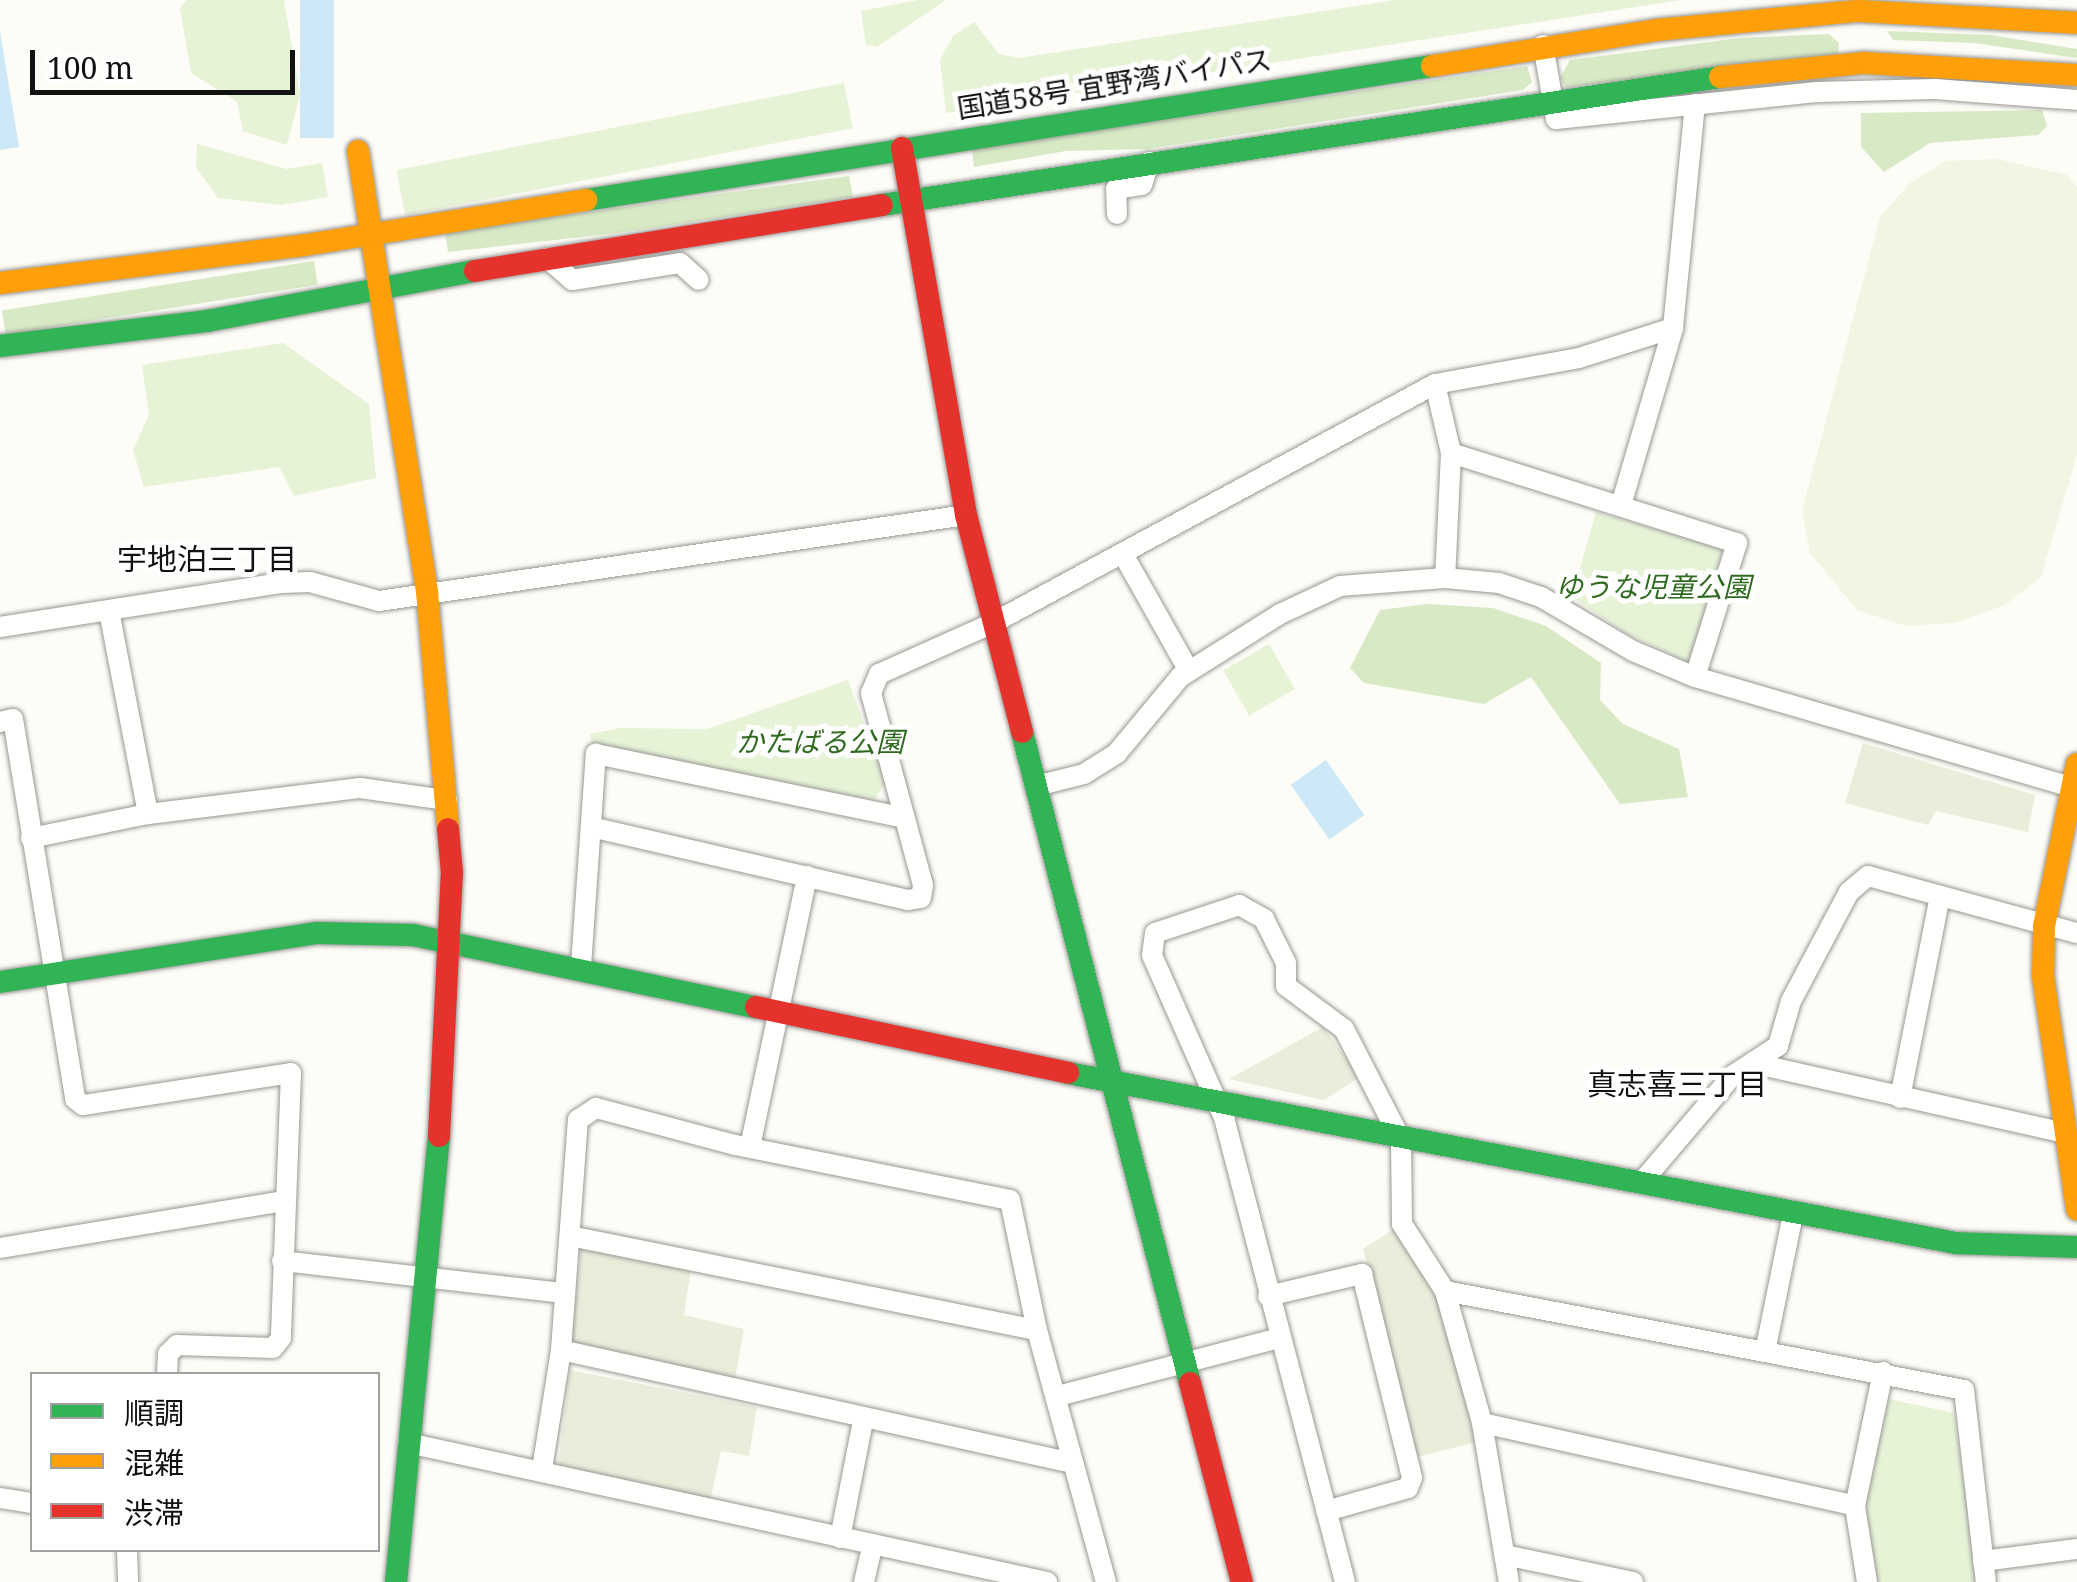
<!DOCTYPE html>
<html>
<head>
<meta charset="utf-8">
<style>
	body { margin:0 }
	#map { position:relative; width:2077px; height:1582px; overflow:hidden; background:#fdfcf7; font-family:"Noto Serif","Noto Sans JP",serif }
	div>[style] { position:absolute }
	.green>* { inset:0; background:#e7f3d7; transform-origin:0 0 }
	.forest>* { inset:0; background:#d8eac5; transform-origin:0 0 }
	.cemetery>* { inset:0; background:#e9eedb }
	.pitch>* { inset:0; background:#f0f6e1 }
	.water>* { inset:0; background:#cde8f7; transform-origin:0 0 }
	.roads { filter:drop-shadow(0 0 2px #979795) drop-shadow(0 0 2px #979795) }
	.street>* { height:20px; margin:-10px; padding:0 10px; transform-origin:10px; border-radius:10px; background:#fffffe }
	.fast>* { height:22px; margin:-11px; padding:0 11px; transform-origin:11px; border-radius:11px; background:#30b455 }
	.slow>* { height:22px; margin:-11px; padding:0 11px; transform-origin:11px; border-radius:11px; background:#ff9f0a }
	.jam>* { height:22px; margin:-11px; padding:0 11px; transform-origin:11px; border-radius:11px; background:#e5322d }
	span { translate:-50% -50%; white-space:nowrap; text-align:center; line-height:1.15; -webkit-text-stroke:10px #fff; paint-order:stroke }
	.street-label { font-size:28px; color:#111 }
	.park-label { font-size:28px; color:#2f6b1f; font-style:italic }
	.neighbourhood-label { font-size:30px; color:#111 }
	.legend { position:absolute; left:30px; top:1372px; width:350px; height:180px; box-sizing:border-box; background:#fff; border:2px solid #a0a0a0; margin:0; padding:12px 18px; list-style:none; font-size:30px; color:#111 }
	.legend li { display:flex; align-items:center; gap:20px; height:50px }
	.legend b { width:50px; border:2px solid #a0a0a0 }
	.scale { position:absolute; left:30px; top:50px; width:265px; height:45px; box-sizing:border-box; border:5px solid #111; border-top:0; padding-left:12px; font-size:30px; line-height:35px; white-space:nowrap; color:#111; -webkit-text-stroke:8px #fff; paint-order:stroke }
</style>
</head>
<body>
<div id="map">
	<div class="green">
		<i style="clip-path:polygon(186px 0,284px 0,300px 95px,287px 145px,243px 131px,237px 102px,191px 73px,180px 8px)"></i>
		<i style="clip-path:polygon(918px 0,946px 0,877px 47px,866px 45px,861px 11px)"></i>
		<i style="clip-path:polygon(1395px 0,1681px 0,946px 113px,940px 60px,953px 36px,974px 22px,999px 54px,1019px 58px)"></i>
		<i style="left:844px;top:83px;width:46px;height:456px;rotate:79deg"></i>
		<i style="clip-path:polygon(197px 144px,287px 169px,322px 163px,328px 197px,281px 205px,218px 198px,196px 168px)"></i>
		<i style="clip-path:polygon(283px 343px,369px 404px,376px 478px,294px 496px,279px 467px,144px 487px,133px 450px,149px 415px,142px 365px)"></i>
		<i style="clip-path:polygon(1596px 512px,1723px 549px,1689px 662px,1627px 634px,1572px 597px)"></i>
		<i style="left:1269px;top:644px;width:52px;height:53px;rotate:60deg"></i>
		<i style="clip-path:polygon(848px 680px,886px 782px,874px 800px,592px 745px,590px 734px,620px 728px,707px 729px)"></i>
		<i style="clip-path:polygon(1889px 1399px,1954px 1413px,1978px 1582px,1878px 1582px,1864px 1510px)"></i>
	</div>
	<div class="forest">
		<i style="clip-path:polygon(1887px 31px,1990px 35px,2077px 49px,2077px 58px,1975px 43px,1893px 40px)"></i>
		<i style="clip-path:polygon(1829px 34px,1839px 43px,1838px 54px,1566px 87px,1560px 78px,1570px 60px,1740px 38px)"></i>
		<i style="clip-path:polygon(1527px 66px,1532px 82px,1523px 90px,1147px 149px,1066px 151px,974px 167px,972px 149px)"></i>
		<i style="clip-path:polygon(2042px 110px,2047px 126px,2038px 135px,1930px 143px,1884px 172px,1861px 147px,1861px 113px)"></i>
		<i style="clip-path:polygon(849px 176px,853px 197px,618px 233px,448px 252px,445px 232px)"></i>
		<i style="left:314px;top:261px;width:24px;height:316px;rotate:81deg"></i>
		<i style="clip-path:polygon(1427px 604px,1493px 608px,1546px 626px,1601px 663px,1600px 700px,1623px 724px,1679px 749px,1688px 797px,1620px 804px,1531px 677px,1484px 704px,1364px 683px,1350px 668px,1380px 610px)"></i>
	</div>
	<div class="cemetery">
		<i style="clip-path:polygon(1863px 743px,2035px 795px,2028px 832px,1936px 811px,1928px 825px,1845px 803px)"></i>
		<i style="clip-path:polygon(1323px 1027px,1360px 1077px,1324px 1100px,1229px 1079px)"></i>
		<i style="clip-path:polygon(1397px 1227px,1439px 1301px,1480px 1441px,1417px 1457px,1363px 1249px)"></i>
		<i style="clip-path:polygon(581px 1249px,691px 1269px,684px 1315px,744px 1329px,735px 1379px,571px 1344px)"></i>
		<i style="clip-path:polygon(570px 1370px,757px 1407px,749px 1456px,721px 1451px,710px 1501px,558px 1466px)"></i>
	</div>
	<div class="pitch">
		<i style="clip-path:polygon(1997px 159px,2067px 175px,2077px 187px,2077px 455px,2041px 577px,2005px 605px,1954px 623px,1906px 626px,1857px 610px,1810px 553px,1802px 511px,1880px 217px,1910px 183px,1946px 161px)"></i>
	</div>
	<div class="water">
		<i style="left:300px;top:0;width:34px;height:138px"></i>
		<i style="clip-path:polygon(0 31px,19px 147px,0 150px)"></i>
		<i style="left:1326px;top:760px;width:67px;height:43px;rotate:55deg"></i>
	</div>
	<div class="roads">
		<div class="street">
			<i style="left:1543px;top:45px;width:75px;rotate:80deg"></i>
			<i style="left:1556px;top:119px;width:262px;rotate:-5.9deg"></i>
			<i style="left:1817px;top:92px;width:118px;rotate:-1.5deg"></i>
			<i style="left:1935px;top:89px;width:142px;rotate:4.4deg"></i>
			<i style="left:1117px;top:214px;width:25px;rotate:-92deg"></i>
			<i style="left:1116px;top:189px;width:26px;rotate:-9deg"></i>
			<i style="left:1142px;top:185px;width:24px;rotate:-73deg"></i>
			<i style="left:547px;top:258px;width:33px;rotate:41deg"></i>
			<i style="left:572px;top:280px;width:109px;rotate:-8.9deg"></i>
			<i style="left:680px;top:263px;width:25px;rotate:42deg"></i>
			<i style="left:1435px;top:384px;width:71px;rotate:76.9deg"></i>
			<i style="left:1451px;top:453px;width:125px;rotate:92.7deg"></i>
			<i style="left:1451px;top:453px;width:300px;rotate:17.5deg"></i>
			<i style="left:1737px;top:543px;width:140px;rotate:107.4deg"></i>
			<i style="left:1621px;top:505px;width:184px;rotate:-73.6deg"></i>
			<i style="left:1673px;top:328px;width:225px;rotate:-84.4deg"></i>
			<i style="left:1123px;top:554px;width:134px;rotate:60.6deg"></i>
			<i style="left:109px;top:611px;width:207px;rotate:79.1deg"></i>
			<i style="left:0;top:627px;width:285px;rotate:-8.9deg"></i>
			<i style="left:282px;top:583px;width:28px;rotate:-2deg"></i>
			<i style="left:310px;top:582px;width:72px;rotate:15.4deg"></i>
			<i style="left:379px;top:601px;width:593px;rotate:-8.33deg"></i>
			<i style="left:0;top:722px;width:13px;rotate:-13deg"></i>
			<i style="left:13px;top:719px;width:385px;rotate:80.7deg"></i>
			<i style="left:75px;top:1099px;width:10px;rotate:37deg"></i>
			<i style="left:83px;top:1105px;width:210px;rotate:-8.7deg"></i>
			<i style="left:291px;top:1073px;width:265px;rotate:92.2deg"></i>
			<i style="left:281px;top:1338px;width:13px;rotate:129deg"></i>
			<i style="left:273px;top:1348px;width:96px;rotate:-178.2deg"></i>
			<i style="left:177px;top:1345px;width:13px;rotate:135deg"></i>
			<i style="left:168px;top:1354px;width:20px;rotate:93deg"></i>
			<i style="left:1036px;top:786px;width:49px;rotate:-14deg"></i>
			<i style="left:1084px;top:774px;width:39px;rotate:-32deg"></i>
			<i style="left:1117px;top:753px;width:99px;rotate:-50.3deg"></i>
			<i style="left:1180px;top:677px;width:118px;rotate:-32.2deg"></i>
			<i style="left:1280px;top:614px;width:66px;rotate:-25deg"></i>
			<i style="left:1340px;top:586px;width:105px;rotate:-4.4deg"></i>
			<i style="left:1445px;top:578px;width:54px;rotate:5.3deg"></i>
			<i style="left:1499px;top:583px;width:44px;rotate:18.4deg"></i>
			<i style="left:1541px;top:597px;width:107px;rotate:30.4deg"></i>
			<i style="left:1633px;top:651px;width:67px;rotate:22.8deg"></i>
			<i style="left:1695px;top:677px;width:398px;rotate:16.3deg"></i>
			<i style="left:591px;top:827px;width:325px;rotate:13deg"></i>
			<i style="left:908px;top:900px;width:13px;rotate:-9deg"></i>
			<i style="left:921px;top:898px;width:13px;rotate:-81deg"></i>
			<i style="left:923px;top:885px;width:199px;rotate:-105.2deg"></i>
			<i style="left:871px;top:693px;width:21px;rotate:-67deg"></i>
			<i style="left:879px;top:674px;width:125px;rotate:-24.1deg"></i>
			<i style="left:993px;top:623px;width:502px;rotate:-28.4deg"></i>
			<i style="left:1435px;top:384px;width:146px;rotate:-10.2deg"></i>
			<i style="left:1579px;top:358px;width:99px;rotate:-17.7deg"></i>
			<i style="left:31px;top:838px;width:119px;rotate:-11.6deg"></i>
			<i style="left:148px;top:814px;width:214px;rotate:-7deg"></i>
			<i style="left:360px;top:788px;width:88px;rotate:7.9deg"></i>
			<i style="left:581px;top:966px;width:213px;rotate:-86deg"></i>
			<i style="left:596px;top:754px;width:315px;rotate:11.7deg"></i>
			<i style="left:1752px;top:1063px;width:320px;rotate:12.6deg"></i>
			<i style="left:1900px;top:1098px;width:206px;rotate:-78.8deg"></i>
			<i style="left:750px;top:1147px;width:277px;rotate:-78.1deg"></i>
			<i style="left:1641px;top:1183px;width:140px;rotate:-49.6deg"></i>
			<i style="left:1732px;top:1076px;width:55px;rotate:-33.1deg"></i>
			<i style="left:1778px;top:1046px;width:47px;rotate:-73.9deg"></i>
			<i style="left:1791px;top:1001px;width:123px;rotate:-62deg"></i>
			<i style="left:1849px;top:892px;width:25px;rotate:-40deg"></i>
			<i style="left:1868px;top:876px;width:217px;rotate:15.3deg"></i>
			<i style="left:570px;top:1236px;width:476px;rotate:11.4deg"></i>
			<i style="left:0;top:1248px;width:288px;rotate:-9.4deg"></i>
			<i style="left:282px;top:1261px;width:285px;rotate:6.5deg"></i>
			<i style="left:1445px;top:1291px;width:528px;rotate:10.8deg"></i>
			<i style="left:1964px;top:1390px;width:193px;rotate:83.5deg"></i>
			<i style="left:1268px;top:1296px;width:97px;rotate:-13.2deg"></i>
			<i style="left:1362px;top:1274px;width:210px;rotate:76.2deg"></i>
			<i style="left:1412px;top:1478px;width:11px;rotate:112deg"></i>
			<i style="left:1408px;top:1488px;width:85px;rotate:164.3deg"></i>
			<i style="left:1766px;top:1347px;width:136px;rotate:-78.5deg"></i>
			<i style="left:561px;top:1350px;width:524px;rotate:12.45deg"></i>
			<i style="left:1058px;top:1396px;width:228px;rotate:-14.7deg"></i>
			<i style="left:1482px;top:1423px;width:382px;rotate:12.5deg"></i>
			<i style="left:408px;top:1443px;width:654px;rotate:12.27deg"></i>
			<i style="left:542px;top:1469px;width:121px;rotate:-80.9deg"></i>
			<i style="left:561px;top:1350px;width:231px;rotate:-85.8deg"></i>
			<i style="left:578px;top:1120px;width:22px;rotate:-34deg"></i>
			<i style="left:596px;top:1108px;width:144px;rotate:14.9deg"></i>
			<i style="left:735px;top:1145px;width:280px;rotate:11.3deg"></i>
			<i style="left:1010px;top:1200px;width:133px;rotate:78.3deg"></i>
			<i style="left:1037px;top:1330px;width:261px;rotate:74.7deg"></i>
			<i style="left:0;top:1498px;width:32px;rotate:9deg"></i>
			<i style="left:840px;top:1538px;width:119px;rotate:-78.9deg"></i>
			<i style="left:127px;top:1550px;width:32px;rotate:88deg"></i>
			<i style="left:1505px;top:1555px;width:131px;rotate:11.9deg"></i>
			<i style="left:1983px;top:1561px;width:95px;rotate:-7.3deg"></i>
			<i style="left:864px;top:1582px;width:36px;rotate:-77deg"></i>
			<i style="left:1345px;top:1582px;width:477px;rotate:-104.6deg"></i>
			<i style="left:1225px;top:1120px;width:180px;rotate:-113.9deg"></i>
			<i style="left:1152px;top:955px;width:22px;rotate:-82deg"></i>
			<i style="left:1155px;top:933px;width:89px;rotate:-18.4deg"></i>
			<i style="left:1239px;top:905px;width:29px;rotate:29deg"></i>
			<i style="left:1264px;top:919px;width:49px;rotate:63.4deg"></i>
			<i style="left:1286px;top:963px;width:23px;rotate:90deg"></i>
			<i style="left:1286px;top:986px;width:72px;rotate:36.6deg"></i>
			<i style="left:1344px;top:1029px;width:125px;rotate:62.8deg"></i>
			<i style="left:1401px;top:1140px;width:84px;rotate:89.3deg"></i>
			<i style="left:1402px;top:1224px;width:80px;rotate:57.3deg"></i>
			<i style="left:1445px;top:1291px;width:137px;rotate:74.3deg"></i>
			<i style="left:1482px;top:1423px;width:161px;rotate:80.4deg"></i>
			<i style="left:1867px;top:1582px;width:77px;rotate:-99deg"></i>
			<i style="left:1855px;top:1506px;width:137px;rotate:-78.2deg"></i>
		</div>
		<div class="fast">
			<i style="left:586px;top:200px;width:857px;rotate:-9deg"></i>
			<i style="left:882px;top:205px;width:848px;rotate:-8.68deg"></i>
			<i style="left:0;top:346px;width:209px;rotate:-6.9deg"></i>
			<i style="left:207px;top:321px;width:273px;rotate:-10.6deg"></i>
			<i style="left:1022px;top:732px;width:672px;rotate:75.53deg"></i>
			<i style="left:0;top:982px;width:321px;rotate:-8.8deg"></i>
			<i style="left:317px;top:933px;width:96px;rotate:1.2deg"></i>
			<i style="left:413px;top:935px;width:350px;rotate:11.9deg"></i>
			<i style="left:1068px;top:1073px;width:904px;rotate:10.84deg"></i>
			<i style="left:1956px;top:1243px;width:121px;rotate:1.9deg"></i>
			<i style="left:396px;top:1582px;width:448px;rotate:-84.5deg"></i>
		</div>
		<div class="slow">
			<i style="left:1432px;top:66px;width:227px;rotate:-9.1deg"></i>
			<i style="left:1656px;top:30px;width:203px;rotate:-5.4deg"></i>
			<i style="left:1858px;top:11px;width:219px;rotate:3.1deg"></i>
			<i style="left:1720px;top:77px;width:145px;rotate:-5.6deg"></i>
			<i style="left:1864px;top:63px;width:213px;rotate:3.2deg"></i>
			<i style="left:358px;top:151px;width:446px;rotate:81.1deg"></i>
			<i style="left:427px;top:592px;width:238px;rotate:84.9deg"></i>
			<i style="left:0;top:283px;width:307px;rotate:-7.1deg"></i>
			<i style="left:305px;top:245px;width:285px;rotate:-9.1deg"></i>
			<i style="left:2077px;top:764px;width:165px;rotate:101.5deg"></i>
			<i style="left:2044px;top:926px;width:50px;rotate:91.1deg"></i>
			<i style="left:2043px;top:976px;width:236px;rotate:81.7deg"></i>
		</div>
		<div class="jam">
			<i style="left:902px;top:148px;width:373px;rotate:80.1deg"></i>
			<i style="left:966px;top:515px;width:224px;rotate:75.5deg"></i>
			<i style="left:475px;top:271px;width:412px;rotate:-9.2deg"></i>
			<i style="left:756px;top:1007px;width:319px;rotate:11.9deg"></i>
			<i style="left:439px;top:1136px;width:263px;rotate:-87.2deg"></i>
			<i style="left:452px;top:873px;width:44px;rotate:-95.2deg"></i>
			<i style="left:1190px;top:1383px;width:206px;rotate:75.4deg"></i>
		</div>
	</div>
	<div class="street-label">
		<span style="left:1114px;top:83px;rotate:-9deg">国道58号 宜野湾バイパス</span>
	</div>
	<div class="park-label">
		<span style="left:1653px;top:586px">ゆうな児童公園</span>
		<span style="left:820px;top:741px">かたばる公園</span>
	</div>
	<div class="neighbourhood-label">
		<span style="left:207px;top:559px">宇地泊三丁目</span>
		<span style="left:1677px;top:1084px">真志喜三丁目</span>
	</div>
	<ul class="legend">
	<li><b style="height:12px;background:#30b455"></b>順調</li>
	<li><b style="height:12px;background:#ff9f0a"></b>混雑</li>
	<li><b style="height:12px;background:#e5322d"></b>渋滞</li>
	</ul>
	<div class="scale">100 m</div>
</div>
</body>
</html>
